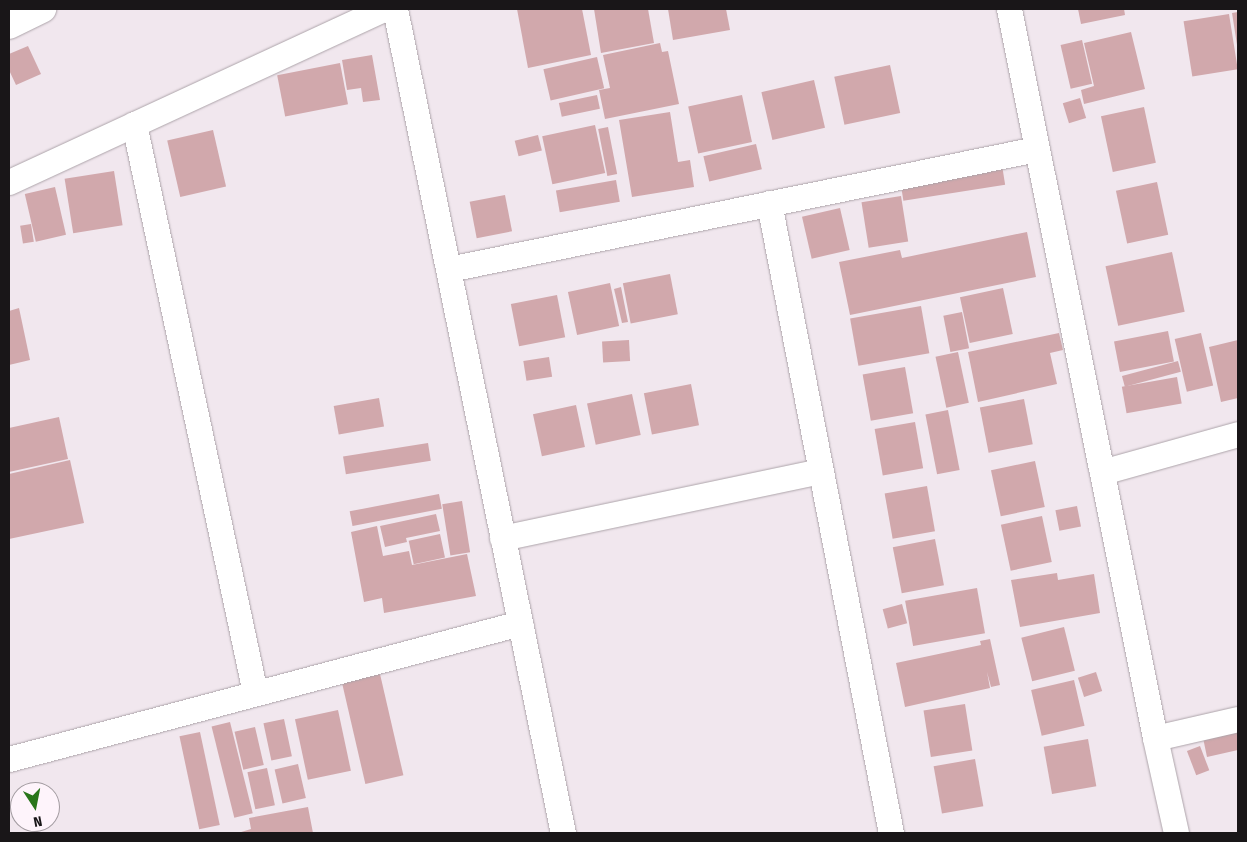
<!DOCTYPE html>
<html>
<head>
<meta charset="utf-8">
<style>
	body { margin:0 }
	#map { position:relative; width:1247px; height:842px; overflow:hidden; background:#f1e7ee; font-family:"Fira Sans Condensed",sans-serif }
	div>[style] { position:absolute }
	.building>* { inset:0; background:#d1a8ac; transform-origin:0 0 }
	.roads { filter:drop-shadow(0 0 1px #ada4aa) drop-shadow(0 0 1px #ada4aa) }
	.minor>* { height:25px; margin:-12.5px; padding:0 12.5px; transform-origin:12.5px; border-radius:12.5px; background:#fff }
	.primary>* { height:28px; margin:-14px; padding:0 14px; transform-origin:14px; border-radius:14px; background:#fff }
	span { translate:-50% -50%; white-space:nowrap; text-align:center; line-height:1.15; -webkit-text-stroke:5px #fef4fb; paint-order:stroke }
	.frame { position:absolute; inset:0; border:10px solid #191618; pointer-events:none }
	.north { position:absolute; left:10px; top:782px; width:50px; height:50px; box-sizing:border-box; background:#fef4fb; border:1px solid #a29ba0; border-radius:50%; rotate:169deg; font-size:14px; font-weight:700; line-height:20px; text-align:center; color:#191618 }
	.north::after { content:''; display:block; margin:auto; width:18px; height:22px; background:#29751a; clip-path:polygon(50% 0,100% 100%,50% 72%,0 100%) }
</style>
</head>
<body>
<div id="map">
	<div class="building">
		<i style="clip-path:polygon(517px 9px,582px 9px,591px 55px,528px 68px)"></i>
		<i style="clip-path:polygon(594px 9px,648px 9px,654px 43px,601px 53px)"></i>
		<i style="clip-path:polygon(668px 9px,726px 9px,730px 30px,673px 40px)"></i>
		<i style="clip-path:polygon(1078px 9px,1124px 9px,1125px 15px,1081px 24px)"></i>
		<i style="clip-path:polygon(1238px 12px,1238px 45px,1237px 45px,1232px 13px)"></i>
		<i style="left:1229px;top:14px;width:56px;height:46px;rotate:81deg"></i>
		<i style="clip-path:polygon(1131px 32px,1145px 89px,1084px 104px,1081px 90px,1094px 86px,1084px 43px)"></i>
		<i style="left:1082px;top:40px;width:45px;height:22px;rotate:77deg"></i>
		<i style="clip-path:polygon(660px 43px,662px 52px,668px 51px,679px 104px,605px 119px,599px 90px,610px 88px,603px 55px)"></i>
		<i style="clip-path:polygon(28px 46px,41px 74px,16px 85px,9px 70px,9px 54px)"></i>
		<i style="clip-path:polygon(372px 55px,380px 100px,363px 102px,361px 88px,347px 90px,342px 60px)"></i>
		<i style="left:597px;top:57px;width:32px;height:55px;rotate:77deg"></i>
		<i style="left:340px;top:63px;width:42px;height:64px;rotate:79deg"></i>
		<i style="left:890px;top:65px;width:49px;height:57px;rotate:78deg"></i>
		<i style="left:814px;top:80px;width:49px;height:54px;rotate:77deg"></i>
		<i style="left:597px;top:95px;width:14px;height:39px;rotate:78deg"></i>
		<i style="left:742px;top:95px;width:48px;height:55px;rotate:78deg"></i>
		<i style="left:1080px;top:98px;width:21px;height:18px;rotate:73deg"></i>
		<i style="left:1144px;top:107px;width:57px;height:44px;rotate:78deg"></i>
		<i style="clip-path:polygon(670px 112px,678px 162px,690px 160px,694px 187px,632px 197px,619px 120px)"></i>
		<i style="left:595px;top:125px;width:49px;height:54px;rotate:78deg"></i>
		<i style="left:608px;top:127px;width:48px;height:10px;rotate:79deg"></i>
		<i style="left:213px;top:130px;width:58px;height:47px;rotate:77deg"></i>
		<i style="left:538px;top:135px;width:16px;height:24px;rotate:76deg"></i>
		<i style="left:756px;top:144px;width:26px;height:54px;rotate:77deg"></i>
		<i style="left:1002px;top:165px;width:20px;height:103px;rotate:81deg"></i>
		<i style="left:114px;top:171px;width:55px;height:50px;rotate:81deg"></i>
		<i style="left:616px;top:180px;width:22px;height:61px;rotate:80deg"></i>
		<i style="left:1157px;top:182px;width:54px;height:42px;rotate:78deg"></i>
		<i style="left:55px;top:187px;width:49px;height:31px;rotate:77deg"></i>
		<i style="left:505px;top:195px;width:37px;height:36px;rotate:79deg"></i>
		<i style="left:901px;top:196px;width:46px;height:40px;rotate:81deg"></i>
		<i style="left:840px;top:208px;width:43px;height:39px;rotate:77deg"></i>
		<i style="left:31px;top:224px;width:18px;height:11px;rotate:81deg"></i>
		<i style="clip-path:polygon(1027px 232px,1036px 277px,850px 315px,839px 262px,900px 250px,902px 258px)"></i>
		<i style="left:1172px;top:252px;width:61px;height:68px;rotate:78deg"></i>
		<i style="left:670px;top:274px;width:41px;height:48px;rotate:79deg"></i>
		<i style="left:610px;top:283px;width:44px;height:43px;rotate:78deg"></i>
		<i style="clip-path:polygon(621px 287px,628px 322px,622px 323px,614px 289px)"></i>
		<i style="left:1003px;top:288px;width:47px;height:44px;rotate:78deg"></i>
		<i style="left:557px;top:295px;width:43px;height:47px;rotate:79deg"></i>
		<i style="left:921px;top:306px;width:48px;height:72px;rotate:80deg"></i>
		<i style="clip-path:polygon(19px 308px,30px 360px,9px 365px,9px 311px)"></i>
		<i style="left:962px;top:312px;width:37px;height:19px;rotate:79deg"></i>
		<i style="left:1168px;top:331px;width:31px;height:55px;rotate:79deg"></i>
		<i style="clip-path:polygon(1059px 333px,1063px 350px,1050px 353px,1057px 384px,978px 402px,968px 352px)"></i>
		<i style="left:1201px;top:333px;width:54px;height:27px;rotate:77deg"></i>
		<i style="left:629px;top:340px;width:21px;height:27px;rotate:87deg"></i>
		<i style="clip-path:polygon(1238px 340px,1238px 398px,1221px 402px,1209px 347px)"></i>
		<i style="left:958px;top:352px;width:52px;height:23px;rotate:78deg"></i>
		<i style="left:549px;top:357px;width:20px;height:26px;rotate:81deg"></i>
		<i style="left:1178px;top:361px;width:11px;height:58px;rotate:75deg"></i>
		<i style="left:905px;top:367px;width:47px;height:43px;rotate:80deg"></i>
		<i style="left:1177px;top:377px;width:27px;height:56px;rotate:80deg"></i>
		<i style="left:691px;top:384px;width:42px;height:48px;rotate:79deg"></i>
		<i style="left:632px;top:394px;width:42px;height:46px;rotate:78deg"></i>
		<i style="left:379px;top:398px;width:29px;height:46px;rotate:80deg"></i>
		<i style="left:1024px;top:399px;width:46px;height:45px;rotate:79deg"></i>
		<i style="left:576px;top:405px;width:43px;height:44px;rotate:78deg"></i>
		<i style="left:948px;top:410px;width:61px;height:23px;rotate:79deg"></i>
		<i style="clip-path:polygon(59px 417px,68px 459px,9px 472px,9px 428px)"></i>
		<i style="left:915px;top:422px;width:47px;height:41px;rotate:80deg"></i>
		<i style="left:428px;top:443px;width:18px;height:86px;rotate:81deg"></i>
		<i style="clip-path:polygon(70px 460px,84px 523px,9px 539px,9px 474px)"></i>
		<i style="left:1035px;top:461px;width:47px;height:45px;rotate:78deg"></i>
		<i style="left:927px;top:486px;width:46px;height:43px;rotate:80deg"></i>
		<i style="left:439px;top:494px;width:15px;height:91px;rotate:79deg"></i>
		<i style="left:462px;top:501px;width:52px;height:20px;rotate:81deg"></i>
		<i style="left:1077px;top:506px;width:21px;height:22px;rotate:79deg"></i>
		<i style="clip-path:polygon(436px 514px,440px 531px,406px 538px,407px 542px,385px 547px,380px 526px)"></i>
		<i style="left:1042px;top:516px;width:47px;height:42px;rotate:78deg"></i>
		<i style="clip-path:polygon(377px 526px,383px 556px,409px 551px,412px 565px,467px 554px,476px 596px,384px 613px,382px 598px,364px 602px,351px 532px)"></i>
		<i style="left:440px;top:534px;width:24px;height:32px;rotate:78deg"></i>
		<i style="left:935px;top:539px;width:47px;height:43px;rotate:79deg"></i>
		<i style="clip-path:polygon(1057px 573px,1058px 580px,1094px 574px,1100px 613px,1020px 627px,1011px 580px)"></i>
		<i style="left:977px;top:588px;width:46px;height:73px;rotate:80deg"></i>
		<i style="left:902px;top:604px;width:20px;height:20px;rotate:75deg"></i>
		<i style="left:1064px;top:627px;width:45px;height:44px;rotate:76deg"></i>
		<i style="clip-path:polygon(990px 639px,1000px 685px,991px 687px,987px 672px,990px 688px,905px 707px,896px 663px,981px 645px,980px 641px)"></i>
		<i style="left:1096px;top:672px;width:20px;height:19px;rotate:72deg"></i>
		<i style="left:380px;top:674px;width:104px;height:39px;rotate:77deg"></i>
		<i style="left:1074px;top:680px;width:47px;height:44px;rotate:77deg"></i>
		<i style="left:965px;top:704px;width:47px;height:42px;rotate:81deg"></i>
		<i style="left:338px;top:710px;width:62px;height:44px;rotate:78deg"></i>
		<i style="left:284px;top:719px;width:38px;height:21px;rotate:78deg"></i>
		<i style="left:230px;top:722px;width:94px;height:19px;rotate:76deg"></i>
		<i style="clip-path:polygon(1238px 725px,1238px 750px,1207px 757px,1202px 733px)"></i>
		<i style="left:255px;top:727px;width:39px;height:21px;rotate:77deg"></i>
		<i style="left:200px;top:732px;width:95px;height:21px;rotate:78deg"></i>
		<i style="left:1088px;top:739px;width:48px;height:45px;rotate:80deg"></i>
		<i style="left:1200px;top:746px;width:26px;height:14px;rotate:69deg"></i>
		<i style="left:975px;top:759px;width:48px;height:42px;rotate:80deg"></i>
		<i style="left:298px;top:764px;width:35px;height:24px;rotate:77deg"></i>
		<i style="left:267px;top:768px;width:38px;height:20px;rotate:78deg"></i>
		<i style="clip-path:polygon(308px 807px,313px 833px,238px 833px,251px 829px,249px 818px)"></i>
	</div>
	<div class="roads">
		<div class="minor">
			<i style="left:395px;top:9px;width:841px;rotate:78.48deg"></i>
			<i style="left:1009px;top:9px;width:743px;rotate:78.67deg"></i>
			<i style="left:1155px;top:738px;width:97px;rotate:77.5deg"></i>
			<i style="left:134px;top:124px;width:582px;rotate:77.99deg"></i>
			<i style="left:9px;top:182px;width:412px;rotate:-24.8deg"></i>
			<i style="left:769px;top:203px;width:642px;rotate:79.04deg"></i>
			<i style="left:449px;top:269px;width:599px;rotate:-11.55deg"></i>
			<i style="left:1102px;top:472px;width:141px;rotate:-15.6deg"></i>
			<i style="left:502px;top:538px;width:325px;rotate:-11.9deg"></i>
			<i style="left:1155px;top:738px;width:85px;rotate:-12.9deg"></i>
			<i style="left:9px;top:759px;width:529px;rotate:-14.9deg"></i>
		</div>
		<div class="primary">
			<i style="left:9px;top:25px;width:37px;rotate:-26deg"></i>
		</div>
	</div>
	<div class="frame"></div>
	<div class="north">N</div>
</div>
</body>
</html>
